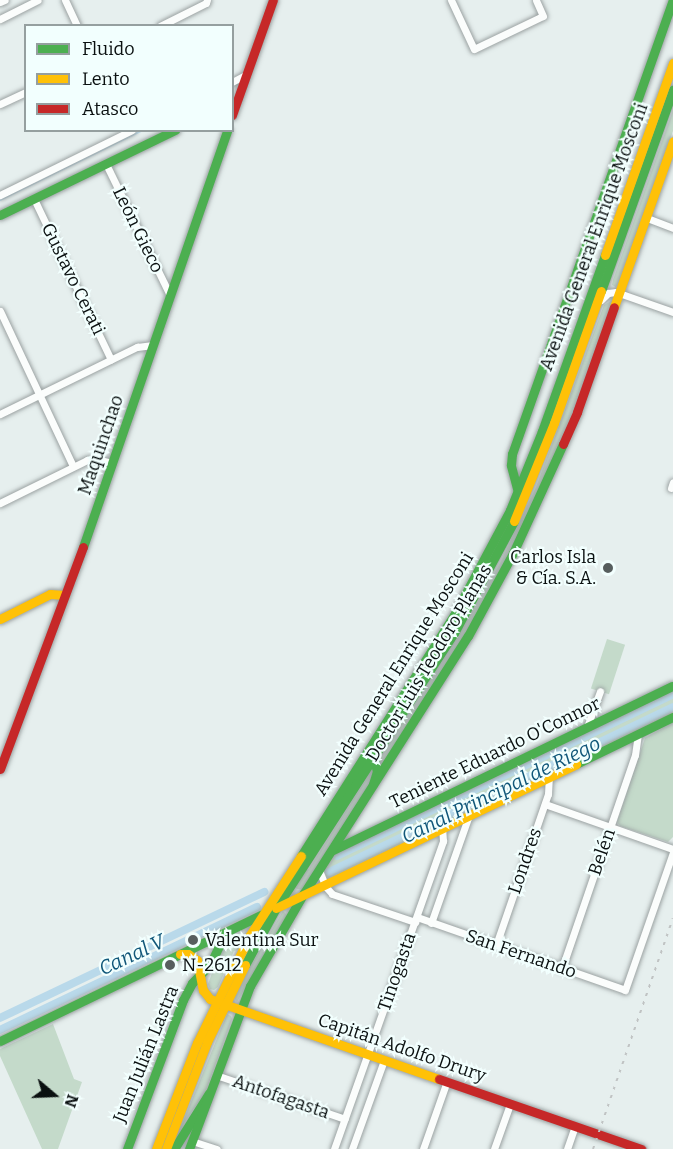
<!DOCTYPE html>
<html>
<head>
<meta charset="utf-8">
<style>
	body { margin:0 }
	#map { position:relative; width:673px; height:1149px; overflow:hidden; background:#e6efee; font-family:Bitter,serif }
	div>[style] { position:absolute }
	.green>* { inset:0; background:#c4daca; transform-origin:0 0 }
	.stream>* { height:2px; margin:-1px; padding:0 1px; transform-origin:1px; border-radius:1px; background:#b9d9ea }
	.canal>* { height:8px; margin:-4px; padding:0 4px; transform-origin:4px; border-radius:4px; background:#b9d9ea }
	.roads { filter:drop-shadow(0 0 2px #9ba2a2) drop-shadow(0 0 2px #9ba2a2) }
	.street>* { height:7px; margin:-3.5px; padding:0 3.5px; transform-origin:3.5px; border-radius:3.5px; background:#fbfdfc }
	.fast>* { height:9px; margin:-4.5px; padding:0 4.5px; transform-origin:4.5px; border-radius:4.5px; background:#4caf50 }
	.slow>* { height:9px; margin:-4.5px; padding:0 4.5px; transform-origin:4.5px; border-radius:4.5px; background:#ffc107 }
	.jam>* { height:9px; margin:-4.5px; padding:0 4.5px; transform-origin:4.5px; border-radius:4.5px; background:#c62828 }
	.rail>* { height:2px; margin-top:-1px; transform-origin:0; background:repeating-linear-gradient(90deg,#c0c3c3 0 3px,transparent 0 9px) }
	.dots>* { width:16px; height:16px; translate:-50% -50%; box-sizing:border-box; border:3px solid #f2fffe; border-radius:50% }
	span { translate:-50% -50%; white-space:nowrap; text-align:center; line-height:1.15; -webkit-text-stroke:4.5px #f2fffe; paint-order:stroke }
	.street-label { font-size:18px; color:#0a1010 }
	.poi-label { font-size:18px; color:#0a1010 }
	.right { translate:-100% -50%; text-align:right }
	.left { translate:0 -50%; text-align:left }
	.water-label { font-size:20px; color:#115779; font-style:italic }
	.legend { position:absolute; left:24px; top:24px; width:210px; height:108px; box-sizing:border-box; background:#f2fffe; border:2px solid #959f9f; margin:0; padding:8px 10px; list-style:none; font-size:18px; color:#0a1010 }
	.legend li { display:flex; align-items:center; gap:12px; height:30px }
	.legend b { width:30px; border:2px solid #959f9f }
	.north { position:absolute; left:24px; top:1065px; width:60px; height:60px; -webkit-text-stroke:4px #f2fffe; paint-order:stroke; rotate:109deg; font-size:16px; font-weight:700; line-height:24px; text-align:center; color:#0a1010 }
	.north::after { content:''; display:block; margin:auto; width:21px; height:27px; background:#0a1010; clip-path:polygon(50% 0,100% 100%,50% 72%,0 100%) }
</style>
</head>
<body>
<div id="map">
	<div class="green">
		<i style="clip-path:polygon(673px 110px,673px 131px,620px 283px,616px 287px,612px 285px,613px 280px)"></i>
		<i style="clip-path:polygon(613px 300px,570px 423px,522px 529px,478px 614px,381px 765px,379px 759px,473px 610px,501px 561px,536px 487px,604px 305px)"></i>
		<i style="left:607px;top:639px;width:19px;height:52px;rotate:18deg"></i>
		<i style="clip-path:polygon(673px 691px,673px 713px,329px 878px,326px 876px,325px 870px,336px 853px)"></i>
		<i style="clip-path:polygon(673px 722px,673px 837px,668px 842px,620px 826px,617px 822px,645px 738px)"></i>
		<i style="clip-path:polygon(372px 770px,375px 776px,302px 889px,297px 889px,295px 887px,304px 870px,309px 869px)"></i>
		<i style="clip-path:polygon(283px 911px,287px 915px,237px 1002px,233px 996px)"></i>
		<i style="clip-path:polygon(241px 933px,245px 935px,238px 950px,234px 951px,218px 987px,214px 990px,210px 989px,208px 984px,222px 946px)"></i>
		<i style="clip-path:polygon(227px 1014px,231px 1016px,232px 1019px,206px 1091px,180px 1129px)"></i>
		<i style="clip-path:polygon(53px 1024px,74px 1079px,82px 1082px,58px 1149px,42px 1149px,0 1056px,0 1049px)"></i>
	</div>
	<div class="stream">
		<i style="left:0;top:200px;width:159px;rotate:-26.1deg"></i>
	</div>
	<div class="canal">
		<i style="left:337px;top:856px;width:373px;rotate:-25.7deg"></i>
		<i style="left:329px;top:872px;width:382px;rotate:-25.6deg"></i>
		<i style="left:0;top:1018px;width:293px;rotate:-25.5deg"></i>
		<i style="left:0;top:1030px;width:285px;rotate:-25.6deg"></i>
	</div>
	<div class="roads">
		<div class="street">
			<i style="left:65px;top:0;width:29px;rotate:65deg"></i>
			<i style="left:451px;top:0;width:54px;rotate:64.9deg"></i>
			<i style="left:474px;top:49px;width:76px;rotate:-25.6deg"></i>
			<i style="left:543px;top:16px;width:17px;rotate:-114deg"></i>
			<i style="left:0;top:2px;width:5px;rotate:-22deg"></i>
			<i style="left:0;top:19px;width:42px;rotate:-26.6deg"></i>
			<i style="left:160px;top:26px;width:51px;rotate:-26.6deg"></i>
			<i style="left:206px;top:3px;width:3px;rotate:-72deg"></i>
			<i style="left:232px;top:82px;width:17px;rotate:-28deg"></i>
			<i style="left:0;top:104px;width:29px;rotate:-25deg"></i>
			<i style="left:106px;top:164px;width:146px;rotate:64deg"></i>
			<i style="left:0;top:195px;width:147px;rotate:-26.2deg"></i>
			<i style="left:34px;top:199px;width:178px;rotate:64.4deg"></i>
			<i style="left:647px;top:218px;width:28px;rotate:21deg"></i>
			<i style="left:601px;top:300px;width:10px;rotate:-45deg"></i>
			<i style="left:608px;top:293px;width:8px;rotate:-7deg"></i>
			<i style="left:616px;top:292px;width:60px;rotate:19.3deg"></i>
			<i style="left:0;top:311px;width:171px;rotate:64.8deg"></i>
			<i style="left:0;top:414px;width:153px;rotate:-26.1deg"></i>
			<i style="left:137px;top:347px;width:16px;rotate:-7deg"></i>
			<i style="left:671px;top:488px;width:6px;rotate:-72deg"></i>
			<i style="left:0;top:503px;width:97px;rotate:-26.3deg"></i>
			<i style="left:87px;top:460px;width:9px;rotate:-6deg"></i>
			<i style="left:96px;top:459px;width:16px;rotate:14deg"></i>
			<i style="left:587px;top:727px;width:38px;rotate:-70deg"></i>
			<i style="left:545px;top:804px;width:136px;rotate:19.4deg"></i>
			<i style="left:319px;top:870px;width:18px;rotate:68deg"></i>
			<i style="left:326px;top:887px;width:9px;rotate:49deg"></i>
			<i style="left:332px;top:894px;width:88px;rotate:18.6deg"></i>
			<i style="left:417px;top:917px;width:220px;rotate:19.3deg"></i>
			<i style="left:625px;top:990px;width:146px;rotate:-70.8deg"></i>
			<i style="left:431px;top:923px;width:114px;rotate:-70.6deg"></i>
			<i style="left:496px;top:945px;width:160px;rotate:-71deg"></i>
			<i style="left:548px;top:794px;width:17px;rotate:-87deg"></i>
			<i style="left:562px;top:968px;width:225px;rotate:-71.1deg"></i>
			<i style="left:635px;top:755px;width:21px;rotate:-82deg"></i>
			<i style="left:216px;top:1075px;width:136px;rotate:18.8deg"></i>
			<i style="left:192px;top:1141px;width:26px;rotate:18deg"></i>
			<i style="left:334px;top:1149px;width:327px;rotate:-70.5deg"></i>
			<i style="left:443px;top:841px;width:13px;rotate:-94deg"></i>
			<i style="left:352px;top:1149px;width:95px;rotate:-70.2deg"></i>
			<i style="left:423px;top:1149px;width:72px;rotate:-70.6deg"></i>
			<i style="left:494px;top:1149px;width:48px;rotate:-70.4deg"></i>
			<i style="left:567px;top:1149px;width:24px;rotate:-71deg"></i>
		</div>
		<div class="fast">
			<i style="left:0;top:215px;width:195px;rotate:-25.9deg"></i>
			<i style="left:601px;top:291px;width:214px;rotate:-70.3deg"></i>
			<i style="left:518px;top:492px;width:28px;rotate:-105deg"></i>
			<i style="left:511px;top:465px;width:11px;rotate:-85deg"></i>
			<i style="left:512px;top:454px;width:482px;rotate:-70.5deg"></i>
			<i style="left:83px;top:547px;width:441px;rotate:-70.9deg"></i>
			<i style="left:373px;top:757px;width:15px;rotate:74deg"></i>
			<i style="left:377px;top:771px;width:14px;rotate:107deg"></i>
			<i style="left:576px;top:764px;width:108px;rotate:-25.9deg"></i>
			<i style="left:333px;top:850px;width:377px;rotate:-25.8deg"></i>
			<i style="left:301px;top:856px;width:285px;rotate:-57.6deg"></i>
			<i style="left:454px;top:615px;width:119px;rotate:-61.9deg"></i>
			<i style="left:510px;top:510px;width:85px;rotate:-67.9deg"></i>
			<i style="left:542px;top:431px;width:187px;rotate:-70.3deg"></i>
			<i style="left:245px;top:965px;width:65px;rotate:-61.5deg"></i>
			<i style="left:276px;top:908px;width:328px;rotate:-57.1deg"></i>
			<i style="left:454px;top:633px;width:127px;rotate:-61.8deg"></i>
			<i style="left:0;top:1041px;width:290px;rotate:-25.8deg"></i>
			<i style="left:127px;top:1149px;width:159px;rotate:-69.4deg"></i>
			<i style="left:183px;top:1000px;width:19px;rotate:-62deg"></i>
			<i style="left:192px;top:983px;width:28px;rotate:-46deg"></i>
			<i style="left:211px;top:963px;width:31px;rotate:-65deg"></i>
			<i style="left:174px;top:1149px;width:66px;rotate:-58deg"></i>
			<i style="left:189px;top:1149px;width:174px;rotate:-69.5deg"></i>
			<i style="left:250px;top:986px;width:108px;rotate:-59.9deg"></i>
			<i style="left:304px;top:893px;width:305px;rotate:-57.5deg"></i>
			<i style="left:468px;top:636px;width:94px;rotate:-61.5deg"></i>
			<i style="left:513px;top:553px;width:120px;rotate:-65.4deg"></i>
		</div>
		<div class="slow">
			<i style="left:605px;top:255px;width:204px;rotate:-70.5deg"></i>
			<i style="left:614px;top:307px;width:176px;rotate:-70.4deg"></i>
			<i style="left:514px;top:521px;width:106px;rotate:-67.8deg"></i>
			<i style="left:554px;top:423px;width:140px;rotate:-70.4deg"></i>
			<i style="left:0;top:619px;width:56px;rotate:-26.6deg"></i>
			<i style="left:50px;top:594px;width:15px;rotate:4deg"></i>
			<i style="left:276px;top:908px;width:333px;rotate:-25.6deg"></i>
			<i style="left:180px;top:954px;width:8px"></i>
			<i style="left:188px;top:954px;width:11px;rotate:34deg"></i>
			<i style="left:197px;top:960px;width:31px;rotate:79deg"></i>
			<i style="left:203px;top:990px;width:11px;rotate:52deg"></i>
			<i style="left:210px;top:999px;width:243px;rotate:19.3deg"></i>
			<i style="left:156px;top:1149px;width:114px;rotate:-68.9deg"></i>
			<i style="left:197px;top:1043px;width:120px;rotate:-63.9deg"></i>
			<i style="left:250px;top:935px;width:94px;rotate:-57.2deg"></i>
			<i style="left:166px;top:1149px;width:115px;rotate:-69deg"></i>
			<i style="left:207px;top:1042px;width:86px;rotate:-63.7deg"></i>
		</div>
		<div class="jam">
			<i style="left:232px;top:115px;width:122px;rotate:-70.4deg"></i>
			<i style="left:563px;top:444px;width:35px;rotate:-66deg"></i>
			<i style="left:577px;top:412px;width:111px;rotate:-70.6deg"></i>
			<i style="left:0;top:769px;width:237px;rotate:-69.5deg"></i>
			<i style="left:439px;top:1079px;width:214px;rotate:19.1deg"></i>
		</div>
	</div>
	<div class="rail">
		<i style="left:593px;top:1149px;width:244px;rotate:-70.9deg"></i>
	</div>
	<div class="dots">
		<i style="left:608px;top:568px;background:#575e5e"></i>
		<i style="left:193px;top:940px;background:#575e5e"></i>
		<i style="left:170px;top:965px;background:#575e5e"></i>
	</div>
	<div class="street-label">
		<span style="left:138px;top:230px;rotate:64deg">León Gieco</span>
		<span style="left:594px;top:237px;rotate:-70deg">Avenida General Enrique Mosconi</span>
		<span style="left:73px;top:279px;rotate:64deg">Gustavo Cerati</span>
		<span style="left:101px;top:445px;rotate:-71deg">Maquinchao</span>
		<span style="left:429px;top:663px;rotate:-59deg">Doctor Luis Teodoro Planas</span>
		<span style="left:394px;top:674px;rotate:-58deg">Avenida General Enrique Mosconi</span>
		<span style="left:495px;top:753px;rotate:-26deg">Teniente Eduardo O'Connor</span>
		<span style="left:602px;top:852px;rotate:-71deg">Belén</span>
		<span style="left:525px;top:861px;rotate:-71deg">Londres</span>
		<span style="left:521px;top:954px;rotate:19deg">San Fernando</span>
		<span style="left:397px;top:972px;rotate:-71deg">Tinogasta</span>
		<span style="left:402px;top:1048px;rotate:19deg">Capitán Adolfo Drury</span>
		<span style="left:146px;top:1054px;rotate:-68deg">Juan Julián Lastra</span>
		<span style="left:281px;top:1097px;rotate:19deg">Antofagasta</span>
	</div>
	<div class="poi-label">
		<span class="right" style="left:596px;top:568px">Carlos Isla<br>&amp; Cía. S.A.</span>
		<span class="left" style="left:205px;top:940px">Valentina Sur</span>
		<span class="left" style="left:182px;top:965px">N-2612</span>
	</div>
	<div class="water-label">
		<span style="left:501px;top:790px;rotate:-26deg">Canal Principal de Riego</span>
		<span style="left:132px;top:955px;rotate:-25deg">Canal V</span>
	</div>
	<ul class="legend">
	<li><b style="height:8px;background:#4caf50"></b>Fluido</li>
	<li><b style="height:8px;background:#ffc107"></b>Lento</li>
	<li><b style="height:8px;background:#c62828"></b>Atasco</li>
	</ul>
	<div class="north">N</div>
</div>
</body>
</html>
